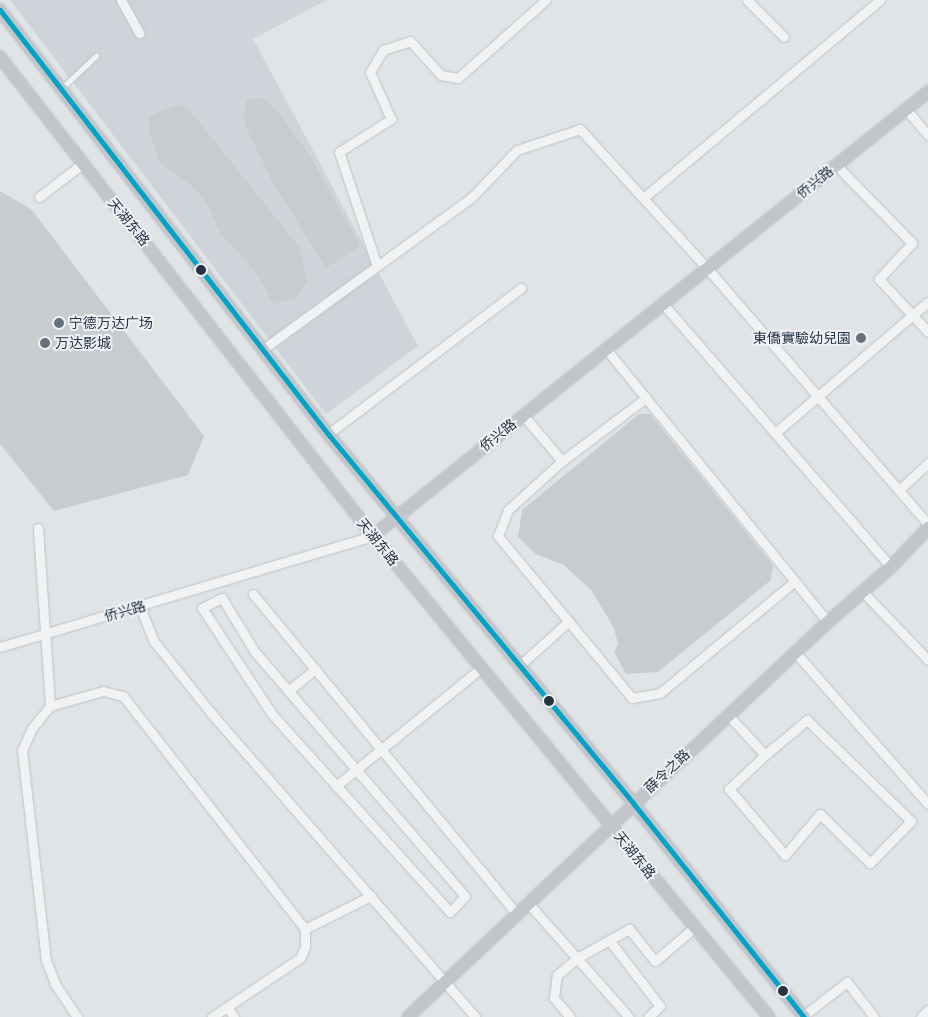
<!DOCTYPE html>
<html>
<head>
<meta charset="utf-8">
<style>
	body { margin:0 }
	#map { position:relative; width:928px; height:1017px; overflow:hidden; background:#e1e4e6; font-family:Cabin,"Noto Sans SC",sans-serif }
	div>[style] { position:absolute }
	.built>* { inset:0; background:#ced4da }
	.building>* { inset:0; background:#c9ccce }
	.roads { filter:drop-shadow(0 0 1px #bfc2c4) drop-shadow(0 0 1px #bfc2c4) }
	.lane>* { height:4.5px; margin:-2.25px; padding:0 2.25px; transform-origin:2.25px; border-radius:2.25px; background:#f0f2f3 }
	.street>* { height:9px; margin:-4.5px; padding:0 4.5px; transform-origin:4.5px; border-radius:4.5px; background:#f0f2f3 }
	.secondary>* { height:12px; margin:-6px; padding:0 6px; transform-origin:6px; border-radius:6px; background:#c2c5c9 }
	.bus-1>* { height:5px; margin:-2.5px; padding:0 2.5px; transform-origin:2.5px; border-radius:2.5px; background:#02a3c7 }
	.dots>* { width:14px; height:14px; translate:-50% -50%; box-sizing:border-box; border:2px solid #eef2f6; border-radius:50% }
	span { translate:-50% -50%; white-space:nowrap; text-align:center; line-height:1.15; -webkit-text-stroke:4px #eef2f6; paint-order:stroke }
	.street-label { font-size:14px; color:#263341 }
	.poi-label { font-size:14px; color:#263341 }
	.left { translate:0 -50%; text-align:left }
	.right { translate:-100% -50%; text-align:right }
</style>
</head>
<body>
<div id="map">
	<div class="built">
		<i style="clip-path:polygon(10px 0,327px 0,253px 39px,418px 346px,326px 414px)"></i>
	</div>
	<div class="building">
		<i style="clip-path:polygon(252px 98px,263px 98px,278px 111px,310px 156px,360px 246px,326px 268px,272px 181px,247px 129px,243px 115px,247px 100px)"></i>
		<i style="clip-path:polygon(176px 105px,187px 107px,299px 247px,307px 281px,297px 298px,273px 304px,256px 272px,221px 234px,206px 202px,190px 184px,160px 163px,149px 131px,149px 116px)"></i>
		<i style="clip-path:polygon(0 191px,32px 210px,204px 436px,188px 475px,54px 511px,0 444px)"></i>
		<i style="clip-path:polygon(639px 414px,650px 414px,773px 565px,771px 580px,658px 672px,626px 674px,614px 652px,618px 644px,614px 628px,592px 591px,564px 565px,536px 554px,518px 537px,522px 510px)"></i>
	</div>
	<div class="roads">
		<div class="lane">
			<i style="left:62px;top:88px;width:47px;rotate:-43.3deg"></i>
		</div>
		<div class="street">
			<i style="left:121px;top:0;width:38px;rotate:61deg"></i>
			<i style="left:747px;top:0;width:52px;rotate:45deg"></i>
			<i style="left:880px;top:0;width:309px;rotate:140.1deg"></i>
			<i style="left:643px;top:198px;width:95px;rotate:47.6deg"></i>
			<i style="left:707px;top:268px;width:338px;rotate:49.2deg"></i>
			<i style="left:906px;top:109px;width:34px;rotate:50deg"></i>
			<i style="left:836px;top:165px;width:109px;rotate:45.7deg"></i>
			<i style="left:912px;top:243px;width:49px;rotate:132.5deg"></i>
			<i style="left:879px;top:279px;width:72px;rotate:47.2deg"></i>
			<i style="left:39px;top:197px;width:54px;rotate:-37.5deg"></i>
			<i style="left:377px;top:266px;width:120px;rotate:-108.4deg"></i>
			<i style="left:339px;top:152px;width:62px;rotate:-32.4deg"></i>
			<i style="left:391px;top:119px;width:51px;rotate:-114.1deg"></i>
			<i style="left:370px;top:72px;width:26px;rotate:-59deg"></i>
			<i style="left:383px;top:50px;width:28px;rotate:-18deg"></i>
			<i style="left:410px;top:41px;width:46px;rotate:47.6deg"></i>
			<i style="left:441px;top:75px;width:17px;rotate:10deg"></i>
			<i style="left:458px;top:78px;width:118px;rotate:-41.6deg"></i>
			<i style="left:664px;top:305px;width:347px;rotate:49.1deg"></i>
			<i style="left:263px;top:349px;width:257px;rotate:-36deg"></i>
			<i style="left:471px;top:198px;width:66px;rotate:-46.2deg"></i>
			<i style="left:517px;top:150px;width:66px;rotate:-18.4deg"></i>
			<i style="left:580px;top:129px;width:93px;rotate:47.6deg"></i>
			<i style="left:606px;top:349px;width:352px;rotate:50.9deg"></i>
			<i style="left:523px;top:415px;width:60px;rotate:49.7deg"></i>
			<i style="left:562px;top:461px;width:73px;rotate:137.8deg"></i>
			<i style="left:508px;top:510px;width:28px;rotate:111deg"></i>
			<i style="left:498px;top:536px;width:210px;rotate:50.4deg"></i>
			<i style="left:632px;top:698px;width:28px;rotate:-10deg"></i>
			<i style="left:660px;top:693px;width:175px;rotate:-39.7deg"></i>
			<i style="left:775px;top:433px;width:201px;rotate:-40.6deg"></i>
			<i style="left:328px;top:434px;width:242px;rotate:-37.1deg"></i>
			<i style="left:562px;top:461px;width:105px;rotate:-36.9deg"></i>
			<i style="left:899px;top:490px;width:40px;rotate:-43deg"></i>
			<i style="left:38px;top:528px;width:178px;rotate:86.1deg"></i>
			<i style="left:50px;top:706px;width:28px;rotate:129deg"></i>
			<i style="left:32px;top:728px;width:24px;rotate:114deg"></i>
			<i style="left:22px;top:750px;width:211px;rotate:83.5deg"></i>
			<i style="left:46px;top:960px;width:26px;rotate:69deg"></i>
			<i style="left:55px;top:984px;width:40px;rotate:56deg"></i>
			<i style="left:863px;top:592px;width:94px;rotate:46.3deg"></i>
			<i style="left:253px;top:594px;width:415px;rotate:50.5deg"></i>
			<i style="left:222px;top:598px;width:63px;rotate:58.6deg"></i>
			<i style="left:255px;top:652px;width:322px;rotate:49.3deg"></i>
			<i style="left:465px;top:896px;width:22px;rotate:133deg"></i>
			<i style="left:450px;top:912px;width:266px;rotate:-132deg"></i>
			<i style="left:272px;top:714px;width:127px;rotate:-123.4deg"></i>
			<i style="left:202px;top:608px;width:22px;rotate:-27deg"></i>
			<i style="left:140px;top:607px;width:35px;rotate:68deg"></i>
			<i style="left:153px;top:640px;width:93px;rotate:51.5deg"></i>
			<i style="left:211px;top:713px;width:403px;rotate:49deg"></i>
			<i style="left:0;top:647px;width:389px;rotate:-16.6deg"></i>
			<i style="left:795px;top:652px;width:202px;rotate:48.8deg"></i>
			<i style="left:519px;top:666px;width:67px;rotate:-42deg"></i>
			<i style="left:288px;top:691px;width:35px;rotate:-39deg"></i>
			<i style="left:50px;top:706px;width:55px;rotate:-15.8deg"></i>
			<i style="left:103px;top:691px;width:21px;rotate:14deg"></i>
			<i style="left:123px;top:696px;width:296px;rotate:52deg"></i>
			<i style="left:305px;top:929px;width:18px;rotate:90deg"></i>
			<i style="left:305px;top:947px;width:12px;rotate:114deg"></i>
			<i style="left:300px;top:958px;width:106px;rotate:146.2deg"></i>
			<i style="left:728px;top:715px;width:54px;rotate:47.2deg"></i>
			<i style="left:765px;top:755px;width:55px;rotate:-39.8deg"></i>
			<i style="left:807px;top:720px;width:145px;rotate:44.2deg"></i>
			<i style="left:911px;top:821px;width:59px;rotate:134.3deg"></i>
			<i style="left:870px;top:863px;width:70px;rotate:-135.6deg"></i>
			<i style="left:820px;top:814px;width:54px;rotate:130.5deg"></i>
			<i style="left:785px;top:855px;width:87px;rotate:-130.3deg"></i>
			<i style="left:729px;top:789px;width:50px;rotate:-43.4deg"></i>
			<i style="left:336px;top:786px;width:187px;rotate:-39.1deg"></i>
			<i style="left:528px;top:903px;width:152px;rotate:48.5deg"></i>
			<i style="left:305px;top:929px;width:74px;rotate:-26.6deg"></i>
			<i style="left:609px;top:940px;width:83px;rotate:52.3deg"></i>
			<i style="left:660px;top:1006px;width:16px;rotate:137deg"></i>
			<i style="left:227px;top:1007px;width:12px;rotate:55deg"></i>
			<i style="left:803px;top:1016px;width:56px;rotate:-37.7deg"></i>
			<i style="left:847px;top:982px;width:44px;rotate:52.4deg"></i>
			<i style="left:570px;top:1017px;width:25px;rotate:-130deg"></i>
			<i style="left:554px;top:998px;width:23px;rotate:-83deg"></i>
			<i style="left:557px;top:975px;width:26px;rotate:-40deg"></i>
			<i style="left:577px;top:958px;width:60px;rotate:-29.1deg"></i>
			<i style="left:629px;top:929px;width:41px;rotate:50.9deg"></i>
			<i style="left:655px;top:961px;width:52px;rotate:-40.4deg"></i>
			<i style="left:921px;top:1017px;width:10px;rotate:-45deg"></i>
		</div>
		<div class="secondary">
			<i style="left:0;top:10px;width:536px;rotate:52.28deg"></i>
			<i style="left:328px;top:434px;width:479px;rotate:50.4deg"></i>
			<i style="left:633px;top:803px;width:274px;rotate:51.4deg"></i>
			<i style="left:0;top:57px;width:607px;rotate:52.09deg"></i>
			<i style="left:373px;top:536px;width:623px;rotate:50.54deg"></i>
			<i style="left:373px;top:536px;width:711px;rotate:-38.66deg"></i>
			<i style="left:408px;top:1017px;width:577px;rotate:-43.24deg"></i>
			<i style="left:828px;top:622px;width:84px;rotate:-41.1deg"></i>
			<i style="left:891px;top:567px;width:54px;rotate:-46.5deg"></i>
		</div>
	</div>
	<div class="bus-1">
		<i style="left:0;top:10px;width:536px;rotate:52.28deg"></i>
		<i style="left:328px;top:434px;width:479px;rotate:50.4deg"></i>
		<i style="left:633px;top:803px;width:274px;rotate:51.4deg"></i>
	</div>
	<div class="dots">
		<i style="left:201px;top:270px;background:#263341"></i>
		<i style="left:59px;top:323px;background:#67717b"></i>
		<i style="left:861px;top:338px;background:#67717b"></i>
		<i style="left:45px;top:343px;background:#67717b"></i>
		<i style="left:549px;top:701px;background:#263341"></i>
		<i style="left:783px;top:991px;background:#263341"></i>
	</div>
	<div class="street-label">
		<span style="left:815px;top:182px;rotate:-39deg">侨兴路</span>
		<span style="left:129px;top:222px;rotate:51deg">天湖东路</span>
		<span style="left:498px;top:435px;rotate:-39deg">侨兴路</span>
		<span style="left:378px;top:542px;rotate:51deg">天湖东路</span>
		<span style="left:125px;top:611px;rotate:-16deg">侨兴路</span>
		<span style="left:667px;top:771px;rotate:-43deg">薛令之路</span>
		<span style="left:635px;top:855px;rotate:51deg">天湖东路</span>
	</div>
	<div class="poi-label">
		<span class="left" style="left:69px;top:323px">宁德万达广场</span>
		<span class="right" style="left:851px;top:338px">東僑實驗幼兒園</span>
		<span class="left" style="left:55px;top:343px">万达影城</span>
	</div>
</div>
</body>
</html>
